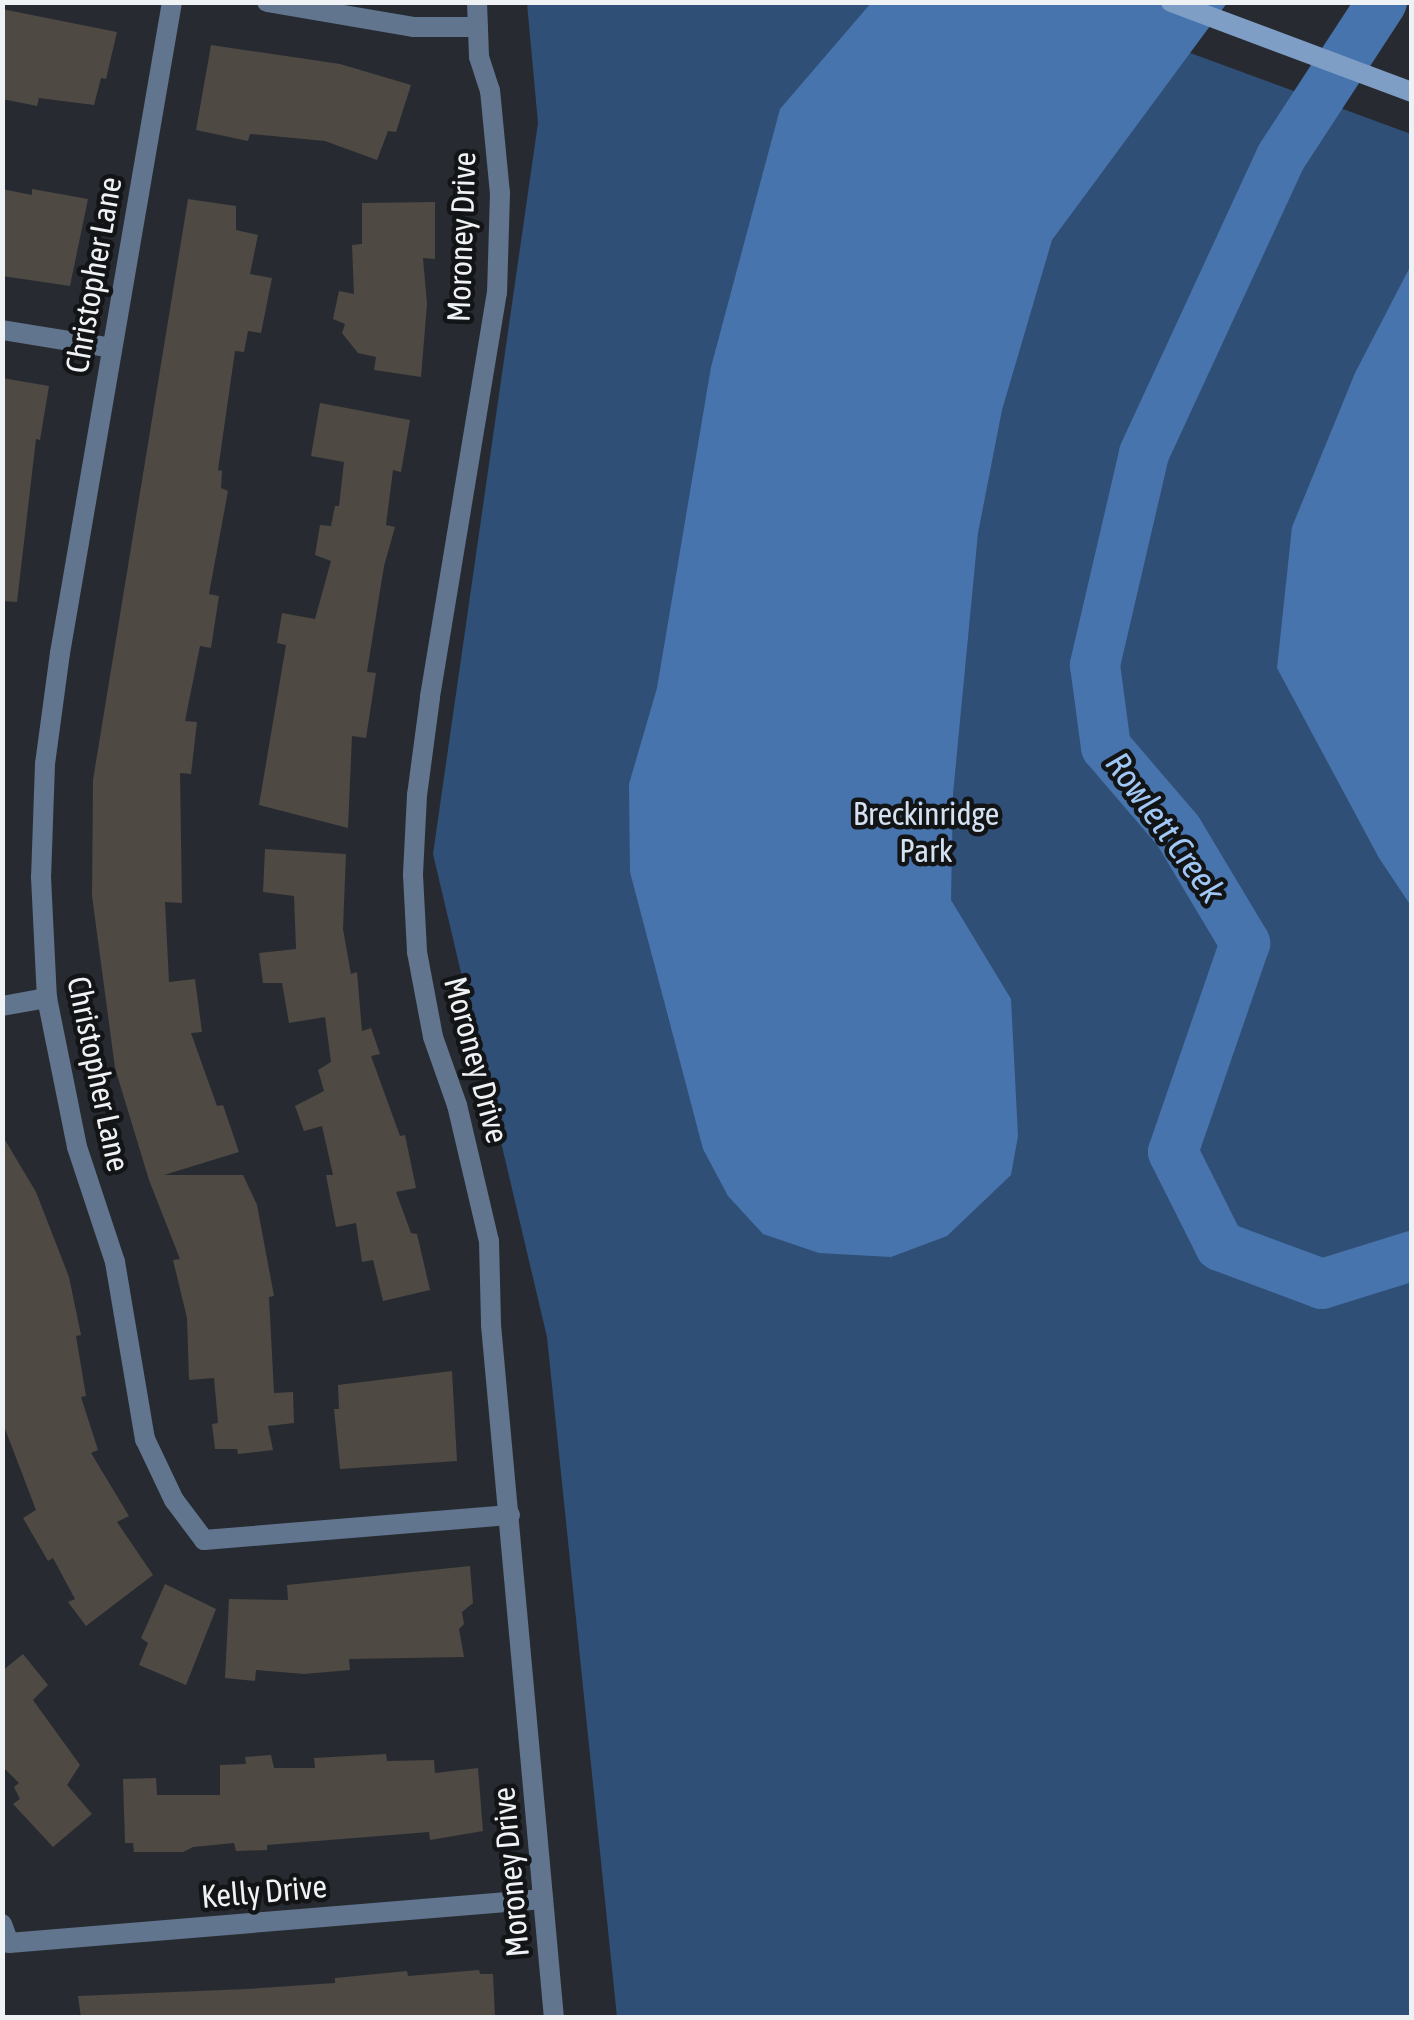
<!DOCTYPE html>
<html>
<head>
<meta charset="utf-8">
<style>
	body { margin:0 }
	#map { position:relative; width:1414px; height:2020px; overflow:hidden; background:#272b31; font-family:"Asap Condensed",sans-serif }
	div>[style] { position:absolute }
	.green>* { inset:0; background:#304f76 }
	.water>* { inset:0; background:#4774ac }
	.river>* { height:50px; margin:-25px; padding:0 25px; transform-origin:25px; border-radius:25px; background:#4774ac }
	.building>* { inset:0; background:#4e4943 }
	.minor>* { height:20px; margin:-10px; padding:0 10px; transform-origin:10px; border-radius:10px; background:#61758e }
	.secondary>* { height:20px; margin:-10px; padding:0 10px; transform-origin:10px; border-radius:10px; background:#7f9ec6 }
	span { translate:-50% -50%; white-space:nowrap; text-align:center; line-height:1.15; -webkit-text-stroke:9px #121416; paint-order:stroke }
	.street-label { font-size:32px; color:#eff2f5 }
	.park-label { font-size:32px; color:#d5e2f2 }
	.water-label { font-size:35px; color:#a1c7f6; font-style:italic }
	.frame { position:absolute; inset:0; border:5px solid #eff2f5; pointer-events:none }
</style>
</head>
<body>
<div id="map">
	<div class="green">
		<i style="clip-path:polygon(527px 3px,1054px 3px,1411px 134px,1411px 2017px,617px 2017px,547px 1337px,433px 854px,538px 123px)"></i>
	</div>
	<div class="water">
		<i style="clip-path:polygon(871px 3px,1227px 3px,1052px 240px,1002px 410px,978px 533px,953px 794px,951px 900px,1011px 999px,1018px 1136px,1011px 1175px,947px 1236px,891px 1257px,819px 1253px,763px 1234px,728px 1196px,703px 1149px,630px 872px,629px 784px,657px 688px,711px 367px,780px 109px)"></i>
		<i style="clip-path:polygon(1411px 265px,1412px 906px,1411px 906px,1379px 858px,1277px 668px,1292px 527px,1355px 373px)"></i>
	</div>
	<div class="river">
		<i style="left:1382px;top:2px;width:185px;rotate:123.1deg"></i>
		<i style="left:1281px;top:157px;width:327px;rotate:114.8deg"></i>
		<i style="left:1144px;top:454px;width:217px;rotate:103.1deg"></i>
		<i style="left:1095px;top:665px;width:83px;rotate:82.4deg"></i>
		<i style="left:1106px;top:747px;width:111px;rotate:49.4deg"></i>
		<i style="left:1178px;top:831px;width:131px;rotate:59.1deg"></i>
		<i style="left:1245px;top:943px;width:221px;rotate:109deg"></i>
		<i style="left:1173px;top:1152px;width:105px;rotate:63.4deg"></i>
		<i style="left:1220px;top:1246px;width:109px;rotate:20.4deg"></i>
		<i style="left:1322px;top:1284px;width:94px;rotate:-17.3deg"></i>
	</div>
	<div class="building">
		<i style="clip-path:polygon(2px 9px,117px 32px,106px 79px,101px 78px,94px 105px,39px 98px,37px 106px,2px 99px)"></i>
		<i style="clip-path:polygon(211px 45px,340px 64px,411px 85px,396px 132px,388px 131px,377px 160px,325px 141px,250px 134px,248px 141px,196px 130px)"></i>
		<i style="clip-path:polygon(2px 189px,32px 195px,32px 189px,88px 199px,70px 286px,2px 276px)"></i>
		<i style="clip-path:polygon(188px 199px,236px 206px,236px 230px,258px 235px,250px 274px,272px 278px,261px 333px,248px 331px,244px 352px,235px 351px,218px 470px,222px 471px,221px 488px,228px 491px,209px 594px,219px 596px,211px 648px,200px 646px,185px 721px,197px 722px,191px 774px,180px 773px,182px 903px,165px 902px,169px 982px,195px 979px,202px 1032px,191px 1033px,217px 1106px,223px 1105px,239px 1152px,164px 1175px,243px 1175px,257px 1205px,274px 1296px,269px 1297px,274px 1393px,293px 1392px,294px 1423px,268px 1426px,273px 1450px,238px 1454px,237px 1449px,215px 1449px,212px 1424px,218px 1423px,214px 1378px,189px 1380px,187px 1318px,173px 1260px,180px 1259px,149px 1180px,115px 1068px,92px 896px,93px 780px)"></i>
		<i style="clip-path:polygon(435px 202px,435px 259px,423px 258px,427px 304px,421px 377px,374px 370px,376px 357px,358px 353px,342px 333px,345px 324px,333px 319px,339px 291px,354px 294px,352px 245px,362px 244px,362px 203px)"></i>
		<i style="clip-path:polygon(2px 378px,49px 386px,40px 440px,36px 439px,17px 602px,2px 601px)"></i>
		<i style="clip-path:polygon(320px 403px,410px 420px,401px 472px,393px 470px,386px 525px,395px 527px,384px 566px,367px 672px,376px 673px,366px 738px,352px 736px,348px 828px,259px 805px,286px 645px,277px 643px,282px 613px,315px 619px,331px 561px,315px 555px,320px 525px,331px 526px,335px 506px,339px 506px,344px 462px,311px 456px)"></i>
		<i style="clip-path:polygon(265px 849px,346px 854px,343px 929px,351px 974px,357px 972px,362px 1031px,371px 1028px,380px 1054px,371px 1056px,400px 1136px,405px 1135px,416px 1188px,396px 1192px,411px 1233px,417px 1234px,430px 1290px,383px 1301px,373px 1260px,362px 1262px,356px 1223px,336px 1227px,326px 1175px,333px 1175px,322px 1126px,304px 1131px,295px 1106px,324px 1091px,318px 1070px,331px 1062px,325px 1017px,289px 1023px,282px 983px,263px 983px,259px 953px,296px 949px,294px 896px,263px 892px)"></i>
		<i style="clip-path:polygon(2px 1135px,36px 1192px,69px 1277px,81px 1335px,76px 1336px,86px 1396px,81px 1397px,98px 1450px,91px 1453px,129px 1516px,117px 1522px,153px 1575px,86px 1626px,68px 1602px,75px 1599px,53px 1558px,48px 1561px,23px 1518px,36px 1510px,2px 1421px)"></i>
		<i style="clip-path:polygon(452px 1371px,457px 1461px,340px 1469px,334px 1409px,339px 1409px,338px 1385px)"></i>
		<i style="clip-path:polygon(470px 1566px,473px 1603px,462px 1612px,464px 1624px,459px 1629px,464px 1657px,349px 1659px,350px 1670px,304px 1674px,256px 1670px,255px 1681px,225px 1678px,229px 1599px,288px 1600px,287px 1585px)"></i>
		<i style="clip-path:polygon(165px 1584px,216px 1609px,186px 1685px,139px 1665px,148px 1643px,141px 1638px)"></i>
		<i style="clip-path:polygon(23px 1654px,48px 1685px,33px 1700px,80px 1765px,67px 1785px,92px 1814px,53px 1847px,13px 1804px,20px 1799px,14px 1787px,19px 1783px,2px 1766px,2px 1671px)"></i>
		<i style="clip-path:polygon(386px 1754px,387px 1761px,434px 1760px,435px 1773px,478px 1768px,483px 1831px,430px 1840px,429px 1832px,267px 1845px,267px 1850px,236px 1851px,234px 1843px,193px 1847px,183px 1852px,134px 1852px,133px 1843px,125px 1843px,123px 1779px,156px 1778px,157px 1795px,220px 1795px,220px 1765px,246px 1764px,245px 1757px,271px 1755px,274px 1768px,315px 1768px,314px 1758px)"></i>
		<i style="clip-path:polygon(479px 1970px,480px 1974px,493px 1974px,495px 2018px,81px 2018px,78px 1996px,247px 1989px,335px 1983px,335px 1978px,407px 1971px,408px 1976px)"></i>
	</div>
	<div class="minor">
		<i style="left:172px;top:2px;width:661px;rotate:99.76deg"></i>
		<i style="left:60px;top:653px;width:112px;rotate:97.7deg"></i>
		<i style="left:45px;top:764px;width:113px;rotate:92deg"></i>
		<i style="left:41px;top:877px;width:121px;rotate:87.2deg"></i>
		<i style="left:47px;top:998px;width:152px;rotate:78.6deg"></i>
		<i style="left:77px;top:1147px;width:121px;rotate:71.7deg"></i>
		<i style="left:115px;top:1262px;width:180px;rotate:80.4deg"></i>
		<i style="left:145px;top:1439px;width:68px;rotate:64.6deg"></i>
		<i style="left:174px;top:1500px;width:50px;rotate:53.1deg"></i>
		<i style="left:204px;top:1540px;width:307px;rotate:-4.7deg"></i>
		<i style="left:267px;top:2px;width:148px;rotate:9.7deg"></i>
		<i style="left:413px;top:27px;width:65px"></i>
		<i style="left:477px;top:2px;width:55px;rotate:87.9deg"></i>
		<i style="left:479px;top:57px;width:35px;rotate:72deg"></i>
		<i style="left:490px;top:90px;width:103px;rotate:84.5deg"></i>
		<i style="left:500px;top:193px;width:99px;rotate:91.7deg"></i>
		<i style="left:497px;top:292px;width:411px;rotate:99.4deg"></i>
		<i style="left:430px;top:698px;width:98px;rotate:97.6deg"></i>
		<i style="left:417px;top:795px;width:80px;rotate:92.9deg"></i>
		<i style="left:413px;top:875px;width:77px;rotate:87deg"></i>
		<i style="left:417px;top:952px;width:86px;rotate:79.3deg"></i>
		<i style="left:433px;top:1037px;width:72px;rotate:70.6deg"></i>
		<i style="left:457px;top:1105px;width:140px;rotate:76.8deg"></i>
		<i style="left:489px;top:1241px;width:84px;rotate:88.6deg"></i>
		<i style="left:491px;top:1325px;width:696px;rotate:84.81deg"></i>
		<i style="left:2px;top:330px;width:111px;rotate:9.3deg"></i>
		<i style="left:2px;top:1006px;width:46px;rotate:-10.1deg"></i>
		<i style="left:2px;top:1924px;width:20px;rotate:70deg"></i>
		<i style="left:9px;top:1943px;width:536px;rotate:-4.71deg"></i>
	</div>
	<div class="secondary">
		<i style="left:1171px;top:2px;width:257px;rotate:20.5deg"></i>
	</div>
	<div class="street-label">
		<span style="left:462px;top:237px;rotate:-88deg">Moroney Drive</span>
		<span style="left:94px;top:275px;rotate:-80deg">Christopher Lane</span>
		<span style="left:476px;top:1060px;rotate:75deg">Moroney Drive</span>
		<span style="left:98px;top:1074px;rotate:78deg">Christopher Lane</span>
		<span style="left:511px;top:1872px;rotate:-95deg">Moroney Drive</span>
		<span style="left:264px;top:1892px;rotate:-5deg">Kelly Drive</span>
	</div>
	<div class="park-label">
		<span style="left:926px;top:833px">Breckinridge<br>Park</span>
	</div>
	<div class="water-label">
		<span style="left:1166px;top:827px;rotate:54deg">Rowlett Creek</span>
	</div>
	<div class="frame"></div>
</div>
</body>
</html>
